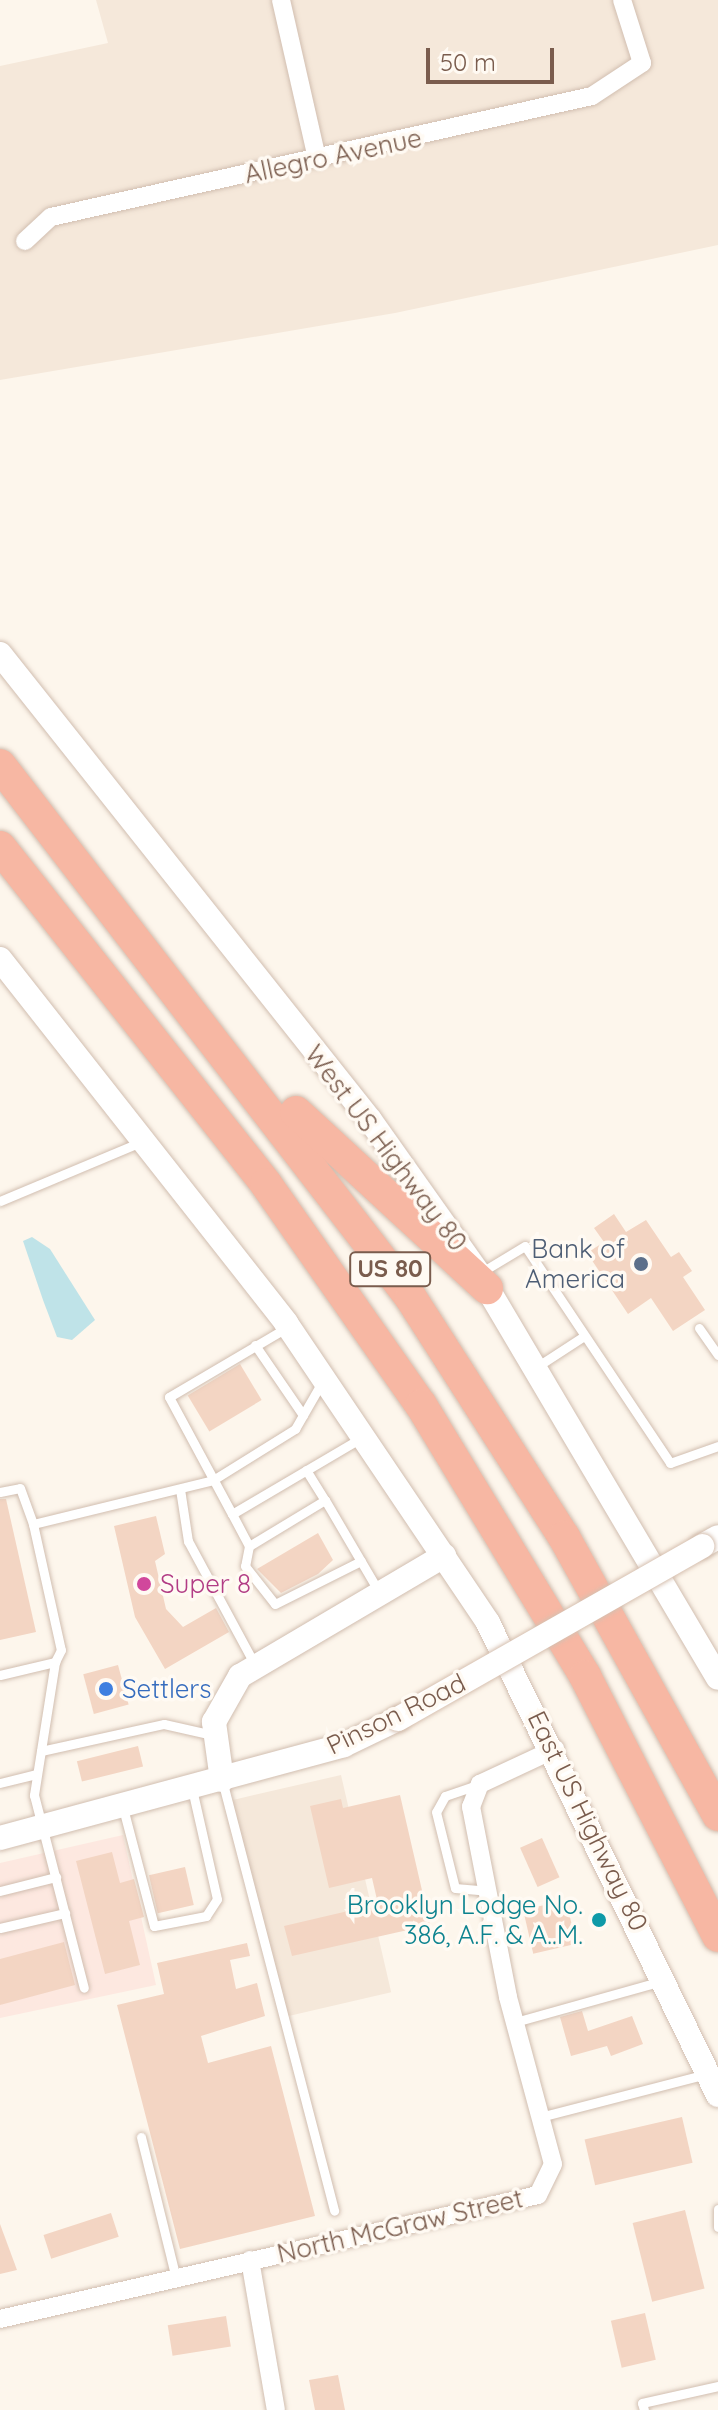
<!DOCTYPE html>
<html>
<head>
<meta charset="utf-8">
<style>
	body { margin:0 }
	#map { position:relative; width:718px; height:2410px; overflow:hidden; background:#fdf6ec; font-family:Quicksand,sans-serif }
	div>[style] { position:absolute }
	.residential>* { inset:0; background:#f5e8da; transform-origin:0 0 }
	.commercial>* { inset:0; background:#fde8e0 }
	.water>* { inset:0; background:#bfe3e8 }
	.building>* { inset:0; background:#f3d5c3; transform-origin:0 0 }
	.roads { filter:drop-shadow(0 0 2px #d1beb0) drop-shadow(0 0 2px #d1beb0) }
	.lane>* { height:9px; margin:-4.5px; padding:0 4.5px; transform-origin:4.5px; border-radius:4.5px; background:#fff }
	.street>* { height:18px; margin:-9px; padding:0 9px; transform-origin:9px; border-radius:9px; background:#fff }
	.secondary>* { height:24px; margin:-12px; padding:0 12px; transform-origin:12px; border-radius:12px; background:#fff }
	.highway>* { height:32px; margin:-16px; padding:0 16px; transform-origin:16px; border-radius:16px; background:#f7b7a3 }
	.bridges { filter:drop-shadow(0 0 2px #d6c0b0) drop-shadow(0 0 2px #d6c0b0) }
	.secondary-bridge>* { height:24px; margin:-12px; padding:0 12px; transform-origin:12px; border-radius:12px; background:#fff }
	.dots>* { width:22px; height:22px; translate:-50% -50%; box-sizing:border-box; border:4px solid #fffaf3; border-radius:50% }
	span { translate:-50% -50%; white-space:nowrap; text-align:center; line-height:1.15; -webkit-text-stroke:7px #fffaf3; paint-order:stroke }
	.shield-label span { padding:2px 6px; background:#fffaf3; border:2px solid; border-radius:6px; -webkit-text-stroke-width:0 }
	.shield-label { font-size:24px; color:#7a5c4d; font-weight:700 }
	.street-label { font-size:26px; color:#7a5c4d }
	.service-label { font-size:26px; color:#4e5e75 }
	.right { translate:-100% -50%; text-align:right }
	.hotel-label { font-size:26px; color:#b23c85 }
	.left { translate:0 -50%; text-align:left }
	.shop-label { font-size:26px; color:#366cbe }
	.culture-label { font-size:26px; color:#0d838f }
	.scale { position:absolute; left:426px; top:48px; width:128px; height:36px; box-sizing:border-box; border:4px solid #7a5c4d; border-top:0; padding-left:10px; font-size:24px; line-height:28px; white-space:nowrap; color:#7a5c4d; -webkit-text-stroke:6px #fffaf3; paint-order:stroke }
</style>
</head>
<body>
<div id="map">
	<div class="residential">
		<i style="clip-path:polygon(96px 0,718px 0,718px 245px,395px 313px,0 380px,0 66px,108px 43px)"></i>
		<i style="left:341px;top:1775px;width:223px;height:114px;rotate:77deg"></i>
	</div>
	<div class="commercial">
		<i style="clip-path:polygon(123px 1835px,156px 1985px,0 2018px,0 1863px)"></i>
	</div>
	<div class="water">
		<i style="clip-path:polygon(32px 1237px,50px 1249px,95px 1320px,72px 1340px,57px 1337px,43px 1300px,23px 1241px)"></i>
	</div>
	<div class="building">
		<i style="clip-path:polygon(614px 1214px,626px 1232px,646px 1220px,671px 1257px,679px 1252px,692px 1271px,683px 1277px,705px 1310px,673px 1331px,651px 1298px,628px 1314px,587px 1253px,604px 1242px,594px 1228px)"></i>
		<i style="left:240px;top:1364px;width:42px;height:61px;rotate:59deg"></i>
		<i style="clip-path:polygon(0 1499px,6px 1499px,36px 1632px,0 1640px)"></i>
		<i style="clip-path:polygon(156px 1516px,165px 1554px,155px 1561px,166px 1609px,183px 1627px,216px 1608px,229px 1632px,165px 1669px,135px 1617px,114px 1526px)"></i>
		<i style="clip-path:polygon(318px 1533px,333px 1560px,318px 1574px,281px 1593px,257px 1569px)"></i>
		<i style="left:118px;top:1665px;width:41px;height:36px;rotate:75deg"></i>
		<i style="left:138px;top:1746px;width:21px;height:63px;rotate:76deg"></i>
		<i style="clip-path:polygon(400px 1795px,430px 1925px,292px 1956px,284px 1926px,378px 1904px,372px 1878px,329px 1888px,310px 1806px,341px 1799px,343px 1808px)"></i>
		<i style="left:542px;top:1838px;width:43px;height:24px;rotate:66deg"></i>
		<i style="clip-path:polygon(112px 1852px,120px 1883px,134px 1879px,144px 1917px,129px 1921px,140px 1965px,105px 1974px,76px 1861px)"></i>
		<i style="left:185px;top:1867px;width:39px;height:37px;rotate:77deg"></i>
		<i style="left:566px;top:1900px;width:45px;height:44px;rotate:77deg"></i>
		<i style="clip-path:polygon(64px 1942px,75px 1985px,0 2005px,0 1959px)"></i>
		<i style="clip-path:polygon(247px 1943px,250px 1956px,230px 1960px,236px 1989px,257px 1983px,265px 2016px,201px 2036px,208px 2063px,271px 2046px,315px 2216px,180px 2249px,117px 2005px,164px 1994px,157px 1963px)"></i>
		<i style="clip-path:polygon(582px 2011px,588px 2031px,632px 2016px,643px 2044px,611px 2056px,607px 2046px,571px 2056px,560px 2017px)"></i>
		<i style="left:682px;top:2117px;width:47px;height:100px;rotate:77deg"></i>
		<i style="left:685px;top:2210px;width:81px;height:54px;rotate:76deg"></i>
		<i style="left:111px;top:2213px;width:25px;height:71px;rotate:72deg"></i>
		<i style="clip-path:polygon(0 2224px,17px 2270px,0 2274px)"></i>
		<i style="left:645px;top:2313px;width:48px;height:35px;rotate:77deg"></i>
		<i style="left:226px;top:2316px;width:31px;height:59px;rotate:81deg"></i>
		<i style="clip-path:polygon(338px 2375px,345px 2410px,315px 2410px,309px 2380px)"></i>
	</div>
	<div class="roads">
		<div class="lane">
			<i style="left:0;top:1201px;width:153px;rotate:-22.7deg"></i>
			<i style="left:480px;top:1273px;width:52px;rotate:-31deg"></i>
			<i style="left:525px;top:1246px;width:261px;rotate:56.2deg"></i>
			<i style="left:670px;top:1463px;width:51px;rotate:-19.5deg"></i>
			<i style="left:699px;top:1328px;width:33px;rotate:55deg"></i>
			<i style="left:255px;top:1345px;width:85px;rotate:55.6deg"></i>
			<i style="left:538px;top:1366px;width:55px;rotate:-33.1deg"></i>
			<i style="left:306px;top:1470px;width:36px;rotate:58deg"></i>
			<i style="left:325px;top:1500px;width:89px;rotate:148.8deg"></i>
			<i style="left:249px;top:1546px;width:36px;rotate:-118deg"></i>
			<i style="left:232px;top:1514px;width:150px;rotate:-30.5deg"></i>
			<i style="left:180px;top:1489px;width:53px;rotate:81.3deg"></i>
			<i style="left:188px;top:1541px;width:139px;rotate:61.6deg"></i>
			<i style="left:0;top:1492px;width:20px;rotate:-11deg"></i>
			<i style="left:20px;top:1488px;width:38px;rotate:70deg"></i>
			<i style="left:33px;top:1524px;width:129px;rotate:77.5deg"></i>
			<i style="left:61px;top:1650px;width:13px;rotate:117deg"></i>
			<i style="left:325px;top:1500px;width:107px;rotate:59.6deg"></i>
			<i style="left:232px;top:1514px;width:133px;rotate:-118.3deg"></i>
			<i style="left:169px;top:1397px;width:138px;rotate:-30.5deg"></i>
			<i style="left:33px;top:1524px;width:185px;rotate:-13.7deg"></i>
			<i style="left:213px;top:1480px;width:97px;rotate:-31.9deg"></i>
			<i style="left:295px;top:1429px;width:54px;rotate:-60.1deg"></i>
			<i style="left:249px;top:1546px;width:20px;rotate:101deg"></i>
			<i style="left:245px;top:1566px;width:48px;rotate:51.7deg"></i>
			<i style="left:275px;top:1604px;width:96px;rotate:-26.6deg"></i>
			<i style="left:0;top:1675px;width:57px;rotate:-13.3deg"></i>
			<i style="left:55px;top:1662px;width:135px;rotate:99deg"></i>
			<i style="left:34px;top:1795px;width:199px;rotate:75.5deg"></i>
			<i style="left:41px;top:1751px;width:126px;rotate:-12.4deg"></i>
			<i style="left:164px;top:1724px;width:50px;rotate:12.7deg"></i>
			<i style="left:222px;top:1780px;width:445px;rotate:75.4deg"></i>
			<i style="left:0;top:1783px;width:38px;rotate:-14deg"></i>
			<i style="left:480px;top:1784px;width:37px;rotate:161deg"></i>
			<i style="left:445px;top:1796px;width:18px;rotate:119deg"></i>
			<i style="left:436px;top:1812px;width:78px;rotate:76deg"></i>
			<i style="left:455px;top:1888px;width:32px;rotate:5deg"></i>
			<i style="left:123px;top:1808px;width:122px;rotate:75.3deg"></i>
			<i style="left:154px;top:1926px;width:53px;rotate:-10.9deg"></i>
			<i style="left:206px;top:1916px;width:20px;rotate:-57deg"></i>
			<i style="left:217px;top:1899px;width:113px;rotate:-102.8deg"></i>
			<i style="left:0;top:1891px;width:58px;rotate:-14deg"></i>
			<i style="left:0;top:1928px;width:67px;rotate:-13deg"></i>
			<i style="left:515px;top:2022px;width:153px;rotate:-15.6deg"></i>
			<i style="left:540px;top:2117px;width:171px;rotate:-14.5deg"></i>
			<i style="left:141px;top:2137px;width:145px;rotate:76.1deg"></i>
			<i style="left:718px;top:2209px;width:18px;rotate:90deg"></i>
			<i style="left:644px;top:2410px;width:7px;rotate:-106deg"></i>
			<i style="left:642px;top:2403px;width:78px;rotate:-12.6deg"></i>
		</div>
		<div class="street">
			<i style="left:281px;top:0;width:163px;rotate:77.2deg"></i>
			<i style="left:25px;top:241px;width:35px;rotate:-43deg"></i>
			<i style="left:51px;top:217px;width:554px;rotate:-12.61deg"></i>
			<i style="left:592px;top:96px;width:60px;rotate:-33.4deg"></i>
			<i style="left:642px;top:63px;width:66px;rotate:-107.6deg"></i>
			<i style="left:250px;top:2260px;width:152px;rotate:80.2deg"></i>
			<i style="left:0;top:2319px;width:552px;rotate:-12.98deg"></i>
			<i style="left:538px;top:2195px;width:34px;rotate:-64deg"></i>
			<i style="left:553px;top:2164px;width:173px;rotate:-105.1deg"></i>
			<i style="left:508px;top:1997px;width:194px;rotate:-101deg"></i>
			<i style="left:471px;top:1807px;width:25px;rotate:-69deg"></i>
			<i style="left:480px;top:1784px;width:83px;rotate:-25deg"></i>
		</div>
		<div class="secondary">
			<i style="left:0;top:654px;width:595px;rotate:51.55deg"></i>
			<i style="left:370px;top:1120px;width:189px;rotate:54.7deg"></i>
			<i style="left:479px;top:1274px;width:469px;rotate:59.4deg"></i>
			<i style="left:0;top:959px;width:463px;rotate:51.8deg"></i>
			<i style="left:286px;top:1323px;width:362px;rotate:56deg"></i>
			<i style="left:488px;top:1623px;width:525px;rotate:64.02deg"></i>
			<i style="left:702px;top:1546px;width:18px;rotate:-29deg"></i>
			<i style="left:222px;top:1780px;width:59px;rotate:-97.9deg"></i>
			<i style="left:214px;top:1722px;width:53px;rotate:-60.5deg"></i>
			<i style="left:240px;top:1676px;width:237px;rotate:-30.5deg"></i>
			<i style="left:0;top:1838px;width:356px;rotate:-15.1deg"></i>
			<i style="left:344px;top:1745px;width:60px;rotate:-25.7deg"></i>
		</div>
		<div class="highway">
			<i style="left:0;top:765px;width:673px;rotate:52.36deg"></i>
			<i style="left:411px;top:1298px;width:284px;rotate:57.4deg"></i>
			<i style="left:564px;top:1537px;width:318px;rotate:61deg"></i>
			<i style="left:0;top:847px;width:429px;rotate:51.7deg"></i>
			<i style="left:266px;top:1184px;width:270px;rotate:55deg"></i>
			<i style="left:421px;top:1405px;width:317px;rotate:58.8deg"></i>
			<i style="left:585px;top:1676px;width:292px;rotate:62.9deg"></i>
			<i style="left:296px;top:1112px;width:260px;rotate:42.7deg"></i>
		</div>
	</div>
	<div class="bridges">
		<div class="secondary-bridge">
			<i style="left:398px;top:1719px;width:350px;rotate:-29.6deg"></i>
		</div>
	</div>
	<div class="dots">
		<i style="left:641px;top:1264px;background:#5c6f8a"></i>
		<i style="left:144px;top:1584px;background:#d1479c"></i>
		<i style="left:106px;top:1689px;background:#3f7fe0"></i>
		<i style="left:599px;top:1920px;background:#0f9aa8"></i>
	</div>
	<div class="shield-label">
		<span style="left:390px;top:1269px">US 80</span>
	</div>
	<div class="street-label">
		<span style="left:333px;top:156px;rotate:-12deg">Allegro Avenue</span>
		<span style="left:386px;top:1148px;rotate:53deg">West US Highway 80</span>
		<span style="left:396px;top:1714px;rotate:-26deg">Pinson Road</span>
		<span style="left:588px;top:1821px;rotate:64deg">East US Highway 80</span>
		<span style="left:400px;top:2226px;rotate:-13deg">North McGraw Street</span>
	</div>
	<div class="service-label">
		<span class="right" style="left:625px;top:1264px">Bank of<br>America</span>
	</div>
	<div class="hotel-label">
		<span class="left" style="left:160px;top:1584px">Super 8</span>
	</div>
	<div class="shop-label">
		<span class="left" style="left:122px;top:1689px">Settlers</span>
	</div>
	<div class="culture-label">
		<span class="right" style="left:583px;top:1920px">Brooklyn Lodge No.<br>386, A.F. &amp; A..M.</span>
	</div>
	<div class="scale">50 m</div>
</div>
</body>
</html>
